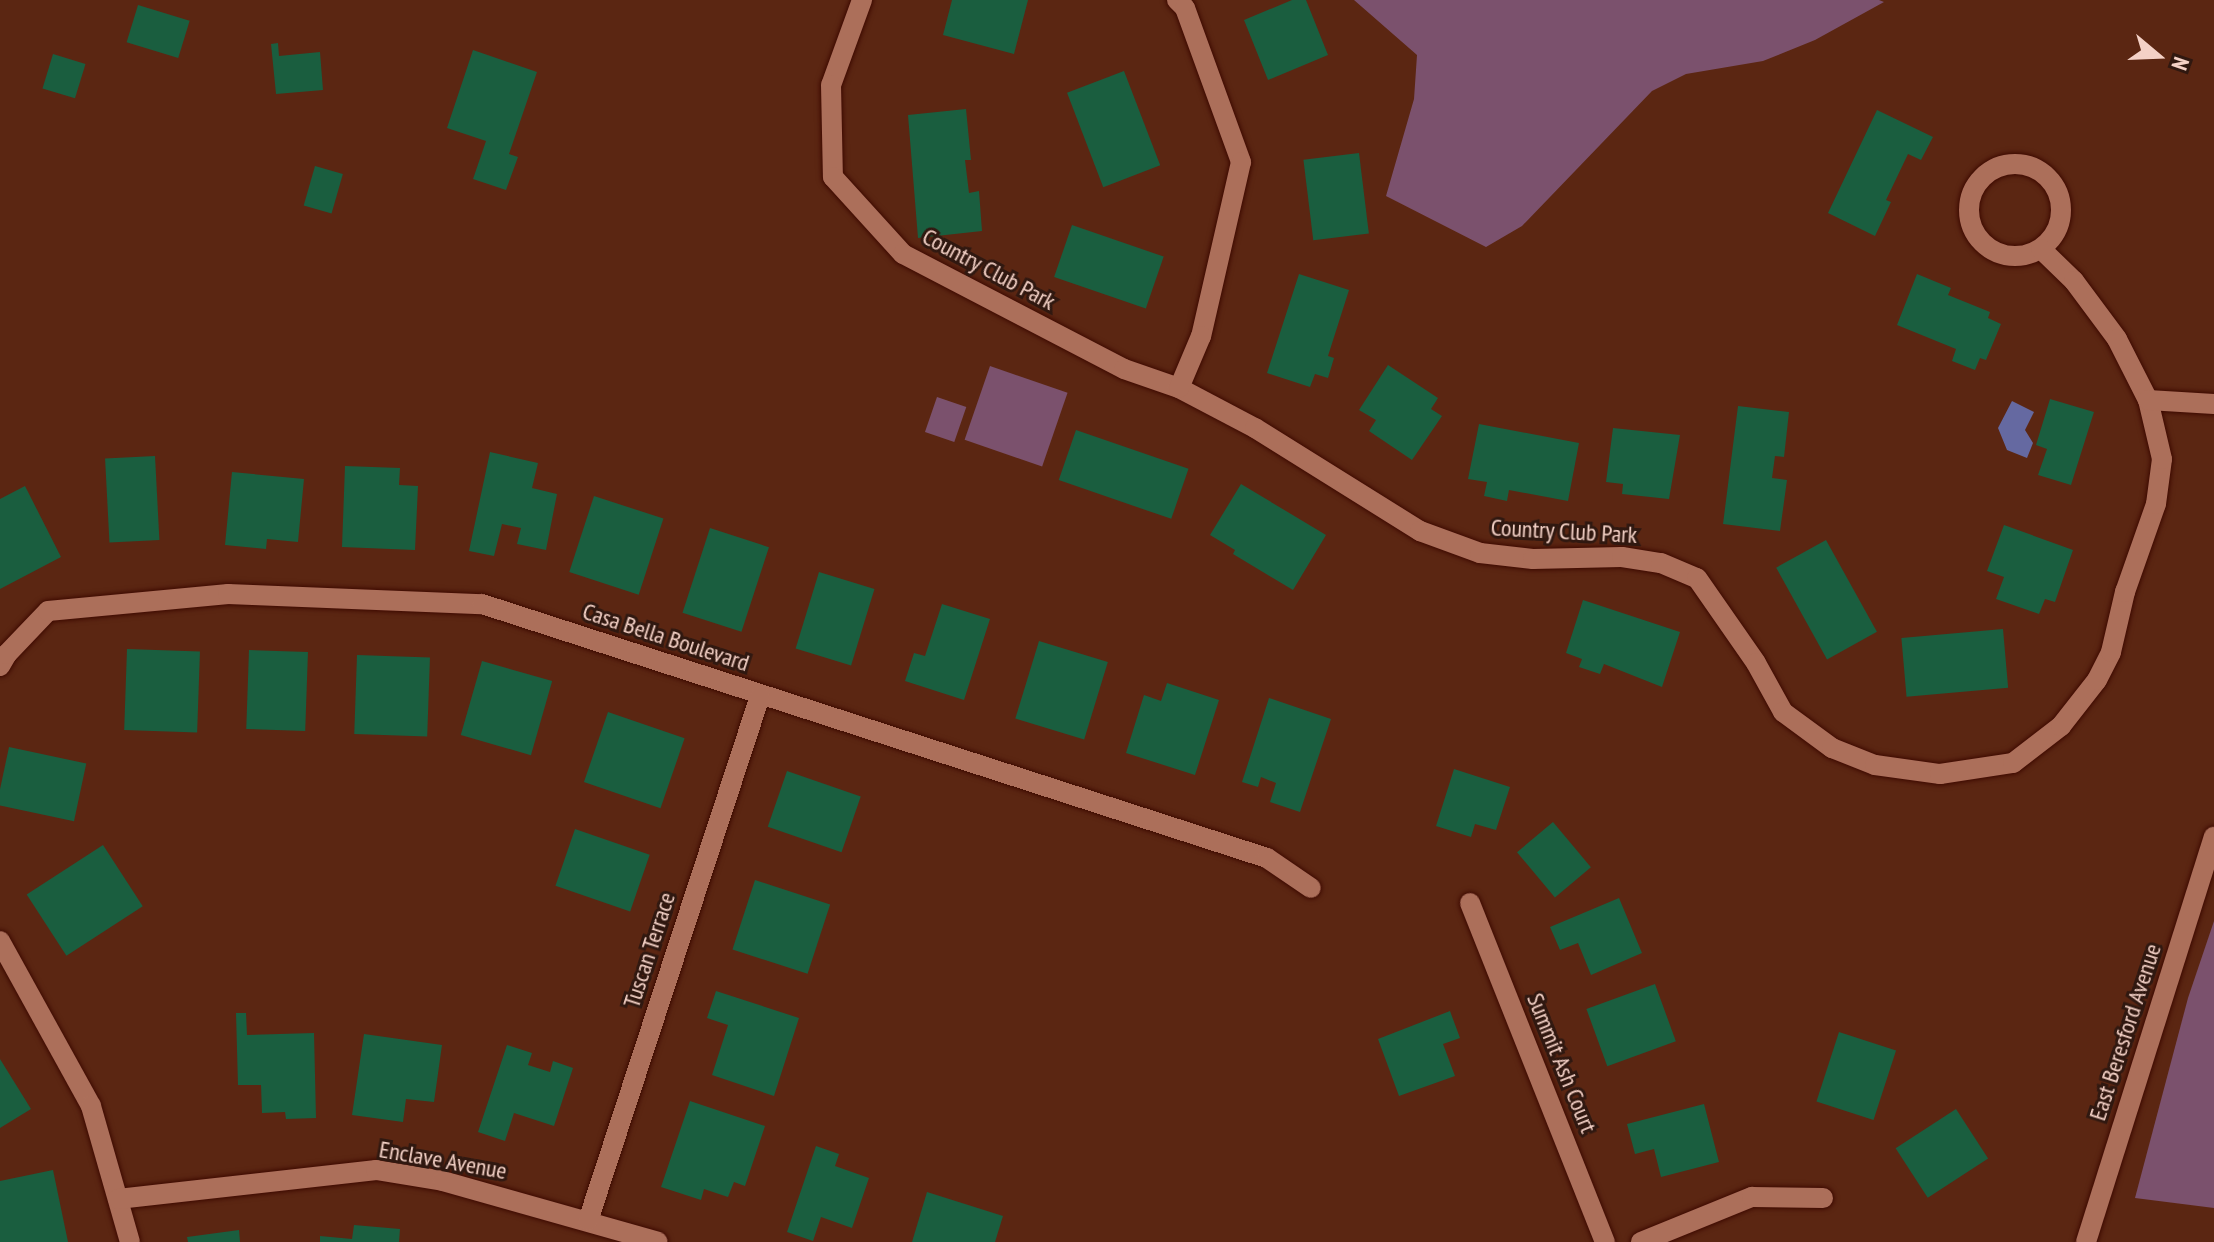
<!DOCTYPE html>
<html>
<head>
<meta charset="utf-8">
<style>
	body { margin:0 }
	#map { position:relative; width:2214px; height:1242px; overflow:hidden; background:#5b2612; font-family:"PT Sans Narrow",sans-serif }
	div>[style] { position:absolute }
	.green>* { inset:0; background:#7b516d; transform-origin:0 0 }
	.water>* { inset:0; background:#6569a1 }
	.building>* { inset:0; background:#1a5e3f; transform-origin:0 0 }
	.roads { filter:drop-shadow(0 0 2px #3e0a00) drop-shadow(0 0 2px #3e0a00) }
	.minor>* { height:20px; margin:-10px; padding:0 10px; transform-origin:10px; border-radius:10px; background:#ac6f5a }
	.minor>.ring { margin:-10px; padding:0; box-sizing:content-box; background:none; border:20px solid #ac6f5a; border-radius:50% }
	span { translate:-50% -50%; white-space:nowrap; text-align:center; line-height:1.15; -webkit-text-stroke:6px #301810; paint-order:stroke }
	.street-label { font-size:24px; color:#f4d1c6 }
	.north { position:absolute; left:2118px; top:16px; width:80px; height:80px; -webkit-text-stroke:6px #301810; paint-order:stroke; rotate:109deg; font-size:22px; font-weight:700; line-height:32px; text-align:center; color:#f4d1c6 }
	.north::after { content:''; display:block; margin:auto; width:28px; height:36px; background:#f4d1c6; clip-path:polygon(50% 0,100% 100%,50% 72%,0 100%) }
</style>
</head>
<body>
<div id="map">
	<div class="green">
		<i style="clip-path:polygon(1354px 0,1879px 0,1884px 2px,1815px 40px,1763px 61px,1686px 74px,1652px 91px,1522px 226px,1486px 247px,1386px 196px,1414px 99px,1417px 55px)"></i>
		<i style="left:990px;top:366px;width:82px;height:78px;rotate:19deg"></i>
		<i style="left:937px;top:397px;width:31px;height:37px;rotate:19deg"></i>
		<i style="clip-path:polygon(2214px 921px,2214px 1208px,2135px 1198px,2188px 998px)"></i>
	</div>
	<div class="water">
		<i style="clip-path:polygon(2012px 401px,2034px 412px,2025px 430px,2033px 443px,2027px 458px,2007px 450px,1998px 428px)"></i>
	</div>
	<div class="building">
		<i style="clip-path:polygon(952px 0,1028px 0,1014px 54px,943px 35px)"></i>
		<i style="clip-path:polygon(1292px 0,1306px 0,1328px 55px,1268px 80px,1244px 20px)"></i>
		<i style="left:138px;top:5px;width:54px;height:39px;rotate:17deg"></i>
		<i style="clip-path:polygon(278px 43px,279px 56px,320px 52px,323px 90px,276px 94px,271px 44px)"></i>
		<i style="clip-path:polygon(473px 50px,537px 72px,509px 154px,518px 157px,506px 190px,473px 179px,486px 141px,447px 128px)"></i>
		<i style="left:53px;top:54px;width:34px;height:36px;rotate:17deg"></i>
		<i style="left:1124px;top:71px;width:101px;height:61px;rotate:69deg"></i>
		<i style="clip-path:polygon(966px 109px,971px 160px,965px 160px,969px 193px,979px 191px,982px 231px,918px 238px,908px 115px)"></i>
		<i style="clip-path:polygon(1877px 110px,1933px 137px,1921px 160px,1908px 154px,1886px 200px,1891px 202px,1875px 236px,1828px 213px)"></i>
		<i style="left:1359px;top:153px;width:81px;height:56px;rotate:83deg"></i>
		<i style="left:315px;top:166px;width:29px;height:41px;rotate:16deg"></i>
		<i style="left:1072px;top:225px;width:97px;height:55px;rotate:19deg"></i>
		<i style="clip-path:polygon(1299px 274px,1349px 290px,1328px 356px,1334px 358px,1328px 378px,1315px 374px,1310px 387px,1267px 373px)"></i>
		<i style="clip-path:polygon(1917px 274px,1951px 288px,1948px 295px,1990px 312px,1988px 318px,2001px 324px,1986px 360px,1980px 358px,1975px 370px,1952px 361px,1956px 349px,1897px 325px)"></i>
		<i style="clip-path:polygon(1388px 365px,1438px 398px,1431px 409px,1442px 416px,1412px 460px,1369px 431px,1376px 420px,1359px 410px)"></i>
		<i style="clip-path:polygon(2050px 399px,2094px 412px,2071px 485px,2038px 475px,2047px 449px,2036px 445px)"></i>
		<i style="clip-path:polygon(1738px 406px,1789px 412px,1784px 457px,1775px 456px,1772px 478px,1787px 480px,1780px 531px,1723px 524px)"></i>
		<i style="clip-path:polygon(1479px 424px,1579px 443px,1568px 501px,1509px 490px,1507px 501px,1484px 496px,1487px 482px,1468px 479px)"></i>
		<i style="clip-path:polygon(1613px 428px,1680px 435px,1669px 499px,1622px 494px,1623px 484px,1606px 482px)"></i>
		<i style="left:1076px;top:430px;width:119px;height:53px;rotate:19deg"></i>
		<i style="clip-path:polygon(490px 452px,538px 463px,532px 488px,557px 494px,546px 550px,517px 544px,521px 528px,502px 524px,494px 556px,469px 551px)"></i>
		<i style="left:155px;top:456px;width:84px;height:50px;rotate:87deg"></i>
		<i style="clip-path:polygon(345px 466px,400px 468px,399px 485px,418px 486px,415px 550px,342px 547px)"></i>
		<i style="clip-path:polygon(232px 472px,304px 479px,298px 542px,267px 539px,266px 549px,225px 545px)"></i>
		<i style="clip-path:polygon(1241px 484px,1326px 535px,1293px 590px,1233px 554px,1235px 550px,1210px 535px)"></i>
		<i style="clip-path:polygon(25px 486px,61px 557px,0 589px,0 499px)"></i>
		<i style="left:594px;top:496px;width:73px;height:80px;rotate:18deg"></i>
		<i style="clip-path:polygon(2004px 525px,2073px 550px,2055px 602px,2045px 599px,2039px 614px,1996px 599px,2004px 577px,1987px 571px)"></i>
		<i style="left:710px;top:528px;width:62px;height:89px;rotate:18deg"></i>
		<i style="left:1826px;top:540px;width:105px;height:57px;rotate:61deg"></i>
		<i style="left:819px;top:572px;width:58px;height:80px;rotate:17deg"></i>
		<i style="clip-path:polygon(1583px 600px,1680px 632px,1662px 687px,1604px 664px,1600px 674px,1579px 667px,1582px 659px,1566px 653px)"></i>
		<i style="clip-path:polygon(942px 604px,990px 619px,964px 700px,905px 681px,914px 653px,925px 656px)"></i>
		<i style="left:2003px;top:629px;width:59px;height:102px;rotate:85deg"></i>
		<i style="left:1039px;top:641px;width:72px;height:81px;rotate:17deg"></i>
		<i style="left:127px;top:649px;width:73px;height:81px;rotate:2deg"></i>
		<i style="left:249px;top:650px;width:59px;height:79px;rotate:2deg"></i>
		<i style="left:357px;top:655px;width:73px;height:79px;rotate:2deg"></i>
		<i style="left:482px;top:661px;width:73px;height:77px;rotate:16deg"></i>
		<i style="clip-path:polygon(1167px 683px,1219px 700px,1195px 775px,1126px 753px,1144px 695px,1161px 701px)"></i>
		<i style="clip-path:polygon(1269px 698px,1331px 719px,1300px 812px,1270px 802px,1276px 783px,1261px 777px,1258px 787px,1242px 782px)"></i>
		<i style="left:608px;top:712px;width:81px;height:74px;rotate:19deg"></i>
		<i style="left:9px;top:747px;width:79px;height:59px;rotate:12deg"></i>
		<i style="clip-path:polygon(1454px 769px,1510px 787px,1496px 830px,1475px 824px,1471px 837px,1436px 826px)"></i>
		<i style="left:787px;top:771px;width:78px;height:59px;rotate:19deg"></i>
		<i style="left:1553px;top:822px;width:59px;height:47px;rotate:50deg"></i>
		<i style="left:575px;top:829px;width:79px;height:60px;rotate:19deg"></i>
		<i style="left:103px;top:845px;width:73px;height:91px;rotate:57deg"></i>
		<i style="left:755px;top:880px;width:79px;height:73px;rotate:18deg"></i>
		<i style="clip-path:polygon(1619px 898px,1642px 953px,1591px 975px,1578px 943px,1560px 950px,1550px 927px)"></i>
		<i style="left:1655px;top:984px;width:61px;height:73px;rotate:70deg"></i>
		<i style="clip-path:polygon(716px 991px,799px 1018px,774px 1096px,712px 1075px,728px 1025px,707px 1018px)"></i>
		<i style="clip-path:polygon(1450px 1011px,1460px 1038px,1443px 1044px,1455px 1076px,1399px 1096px,1378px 1039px)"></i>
		<i style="clip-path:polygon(236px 1013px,246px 1013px,247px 1035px,314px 1033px,316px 1118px,286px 1119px,285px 1112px,262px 1113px,261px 1085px,238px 1085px)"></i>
		<i style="left:1839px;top:1032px;width:60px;height:73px;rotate:18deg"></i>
		<i style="clip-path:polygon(364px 1034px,442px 1045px,434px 1102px,406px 1099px,403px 1122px,352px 1115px)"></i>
		<i style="clip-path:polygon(507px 1045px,532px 1053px,528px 1065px,550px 1072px,553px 1061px,573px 1068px,554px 1126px,514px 1113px,505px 1141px,478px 1132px)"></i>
		<i style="clip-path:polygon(0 1059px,31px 1109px,0 1128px)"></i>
		<i style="clip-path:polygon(690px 1101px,765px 1126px,745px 1186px,734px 1182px,728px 1197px,704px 1189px,701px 1200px,661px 1187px)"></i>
		<i style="clip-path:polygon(1704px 1104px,1719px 1162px,1661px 1177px,1654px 1149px,1635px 1154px,1627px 1124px)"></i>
		<i style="left:1956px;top:1109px;width:59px;height:72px;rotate:57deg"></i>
		<i style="clip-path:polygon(816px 1146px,839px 1154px,835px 1166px,869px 1178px,852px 1228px,821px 1217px,813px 1241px,787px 1232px)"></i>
		<i style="clip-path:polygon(53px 1170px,68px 1242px,0 1242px,0 1181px)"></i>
		<i style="clip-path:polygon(927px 1192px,1003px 1216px,995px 1242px,912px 1242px)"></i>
		<i style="clip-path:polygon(354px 1225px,400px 1229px,399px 1242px,320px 1242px,320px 1236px,352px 1239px)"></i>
		<i style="clip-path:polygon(239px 1230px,240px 1242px,188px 1242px,187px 1237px)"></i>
	</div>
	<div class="roads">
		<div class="minor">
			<i style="left:862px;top:0;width:90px;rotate:110deg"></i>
			<i style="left:831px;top:85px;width:92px;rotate:88.8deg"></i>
			<i style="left:833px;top:177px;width:104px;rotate:47.7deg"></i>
			<i style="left:903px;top:254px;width:249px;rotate:27.5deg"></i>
			<i style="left:1124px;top:369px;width:58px;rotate:19.1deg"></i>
			<i style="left:1179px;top:388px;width:86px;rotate:27.8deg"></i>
			<i style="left:1255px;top:428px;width:195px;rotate:32deg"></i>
			<i style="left:1420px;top:531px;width:64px;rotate:20.1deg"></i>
			<i style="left:1480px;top:553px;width:53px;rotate:6.5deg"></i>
			<i style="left:1533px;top:559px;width:89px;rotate:-1.3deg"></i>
			<i style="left:1622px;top:557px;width:39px;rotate:9deg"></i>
			<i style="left:1661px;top:563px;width:39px;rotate:23deg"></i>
			<i style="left:1697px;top:578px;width:103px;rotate:55.2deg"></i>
			<i style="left:1756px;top:663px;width:56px;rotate:61.1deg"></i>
			<i style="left:1783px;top:712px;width:61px;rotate:36.3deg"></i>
			<i style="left:1832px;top:748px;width:46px;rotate:21.6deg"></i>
			<i style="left:1875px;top:765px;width:66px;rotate:7.9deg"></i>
			<i style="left:1940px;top:774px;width:74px;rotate:-8.6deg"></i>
			<i style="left:2013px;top:763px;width:61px;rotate:-37.6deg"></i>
			<i style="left:2061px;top:726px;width:58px;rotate:-52deg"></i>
			<i style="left:2097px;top:680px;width:31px;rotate:-63deg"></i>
			<i style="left:2111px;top:652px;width:62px;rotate:-76.9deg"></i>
			<i style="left:2125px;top:592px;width:93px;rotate:-70.6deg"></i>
			<i style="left:2156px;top:504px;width:45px;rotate:-82.4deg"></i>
			<i style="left:2162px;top:459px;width:61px;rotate:-103.3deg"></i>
			<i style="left:1177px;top:0;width:11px;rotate:45deg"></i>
			<i style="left:1185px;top:8px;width:164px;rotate:70deg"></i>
			<i style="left:1241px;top:162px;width:179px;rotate:102.9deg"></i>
			<i style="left:1201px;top:336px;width:56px;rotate:112.9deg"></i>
			<i class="ring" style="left:1969px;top:164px;width:72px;height:72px"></i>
			<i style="left:2041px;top:249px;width:46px;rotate:44.1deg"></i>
			<i style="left:2074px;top:281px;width:72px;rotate:53.4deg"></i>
			<i style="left:2117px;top:339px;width:68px;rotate:63.1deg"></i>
			<i style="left:2148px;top:400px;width:66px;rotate:3.5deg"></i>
			<i style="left:0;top:666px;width:14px;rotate:-60deg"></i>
			<i style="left:7px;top:654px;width:59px;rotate:-46.4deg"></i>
			<i style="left:48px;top:611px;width:181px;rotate:-5.4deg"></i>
			<i style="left:228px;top:594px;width:254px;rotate:2.3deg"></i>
			<i style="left:482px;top:604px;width:825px;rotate:17.93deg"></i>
			<i style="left:1267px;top:858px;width:53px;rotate:34.3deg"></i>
			<i style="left:1470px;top:903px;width:365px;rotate:68.3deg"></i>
			<i style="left:0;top:941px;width:188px;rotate:61.1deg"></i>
			<i style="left:91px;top:1106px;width:141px;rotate:74deg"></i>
			<i style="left:118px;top:1199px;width:260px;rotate:-6.4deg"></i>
			<i style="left:376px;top:1170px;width:68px;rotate:9.3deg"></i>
			<i style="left:443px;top:1181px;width:223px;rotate:15.8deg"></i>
			<i style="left:588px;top:1221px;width:552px;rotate:-71.86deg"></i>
			<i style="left:1641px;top:1242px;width:120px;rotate:-22.1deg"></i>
			<i style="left:1752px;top:1197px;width:71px;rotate:0.8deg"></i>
			<i style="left:2086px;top:1242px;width:425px;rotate:-72.5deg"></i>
		</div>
	</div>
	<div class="street-label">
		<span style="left:989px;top:269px;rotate:28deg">Country Club Park</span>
		<span style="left:1564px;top:531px;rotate:3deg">Country Club Park</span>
		<span style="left:666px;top:637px;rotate:18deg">Casa Bella Boulevard</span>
		<span style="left:649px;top:950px;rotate:-72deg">Tuscan Terrace</span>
		<span style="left:2125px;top:1032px;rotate:-72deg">East Beresford Avenue</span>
		<span style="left:1562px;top:1063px;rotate:68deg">Summit Ash Court</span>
		<span style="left:443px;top:1160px;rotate:10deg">Enclave Avenue</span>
	</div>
	<div class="north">N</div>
</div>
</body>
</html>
